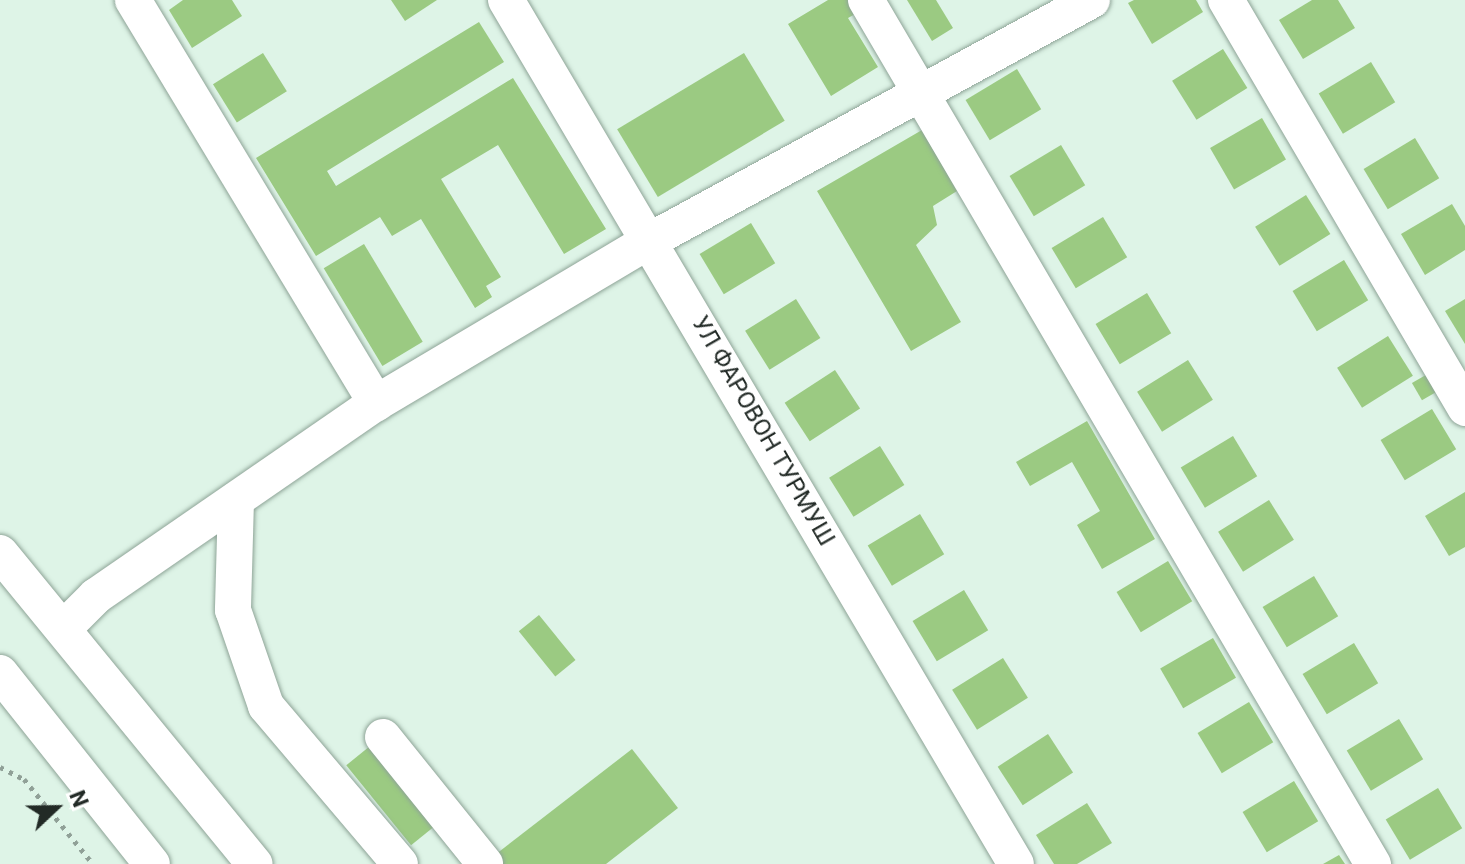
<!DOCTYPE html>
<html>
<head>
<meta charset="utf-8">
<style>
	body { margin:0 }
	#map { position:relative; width:1465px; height:864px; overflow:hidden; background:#def4e7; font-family:Roboto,sans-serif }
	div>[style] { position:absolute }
	.building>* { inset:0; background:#9bca82; transform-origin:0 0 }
	.path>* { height:5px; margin-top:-2.5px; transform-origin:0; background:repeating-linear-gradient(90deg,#90a097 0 4px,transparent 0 10px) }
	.roads { filter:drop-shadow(0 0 2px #8ea497) drop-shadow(0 0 2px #8ea497) }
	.minor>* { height:36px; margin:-18px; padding:0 18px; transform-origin:18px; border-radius:18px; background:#fff }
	span { translate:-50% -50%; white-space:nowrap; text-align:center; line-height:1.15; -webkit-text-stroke:6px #fff; paint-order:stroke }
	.street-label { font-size:24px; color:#222a26 }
	.north { position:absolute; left:16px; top:768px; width:80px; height:80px; -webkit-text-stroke:6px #fff; paint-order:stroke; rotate:68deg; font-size:22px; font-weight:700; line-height:32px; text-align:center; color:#222a26 }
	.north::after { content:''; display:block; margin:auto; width:28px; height:36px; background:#222a26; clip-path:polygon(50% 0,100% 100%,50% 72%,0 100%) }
</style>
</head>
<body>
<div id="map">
	<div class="building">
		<i style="clip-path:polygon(183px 0,232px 0,242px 16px,192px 48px,169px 10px)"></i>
		<i style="clip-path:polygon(391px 0,437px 0,405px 21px)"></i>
		<i style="clip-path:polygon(828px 0,848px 0,857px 13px,848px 18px,878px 67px,831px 96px,788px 24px)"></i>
		<i style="clip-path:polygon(907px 0,936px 0,953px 28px,932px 41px)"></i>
		<i style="clip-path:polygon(1134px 0,1196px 0,1203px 12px,1152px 44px,1128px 3px)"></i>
		<i style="clip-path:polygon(1312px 0,1338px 0,1355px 28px,1303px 59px,1279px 20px)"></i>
		<i style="clip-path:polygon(479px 22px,504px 62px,327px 171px,336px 186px,513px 78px,606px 229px,564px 254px,498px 145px,441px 179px,501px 277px,486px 286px,492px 297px,475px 308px,421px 219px,392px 236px,380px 217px,316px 256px,256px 158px)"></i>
		<i style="left:1223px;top:49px;width:46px;height:60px;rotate:58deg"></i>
		<i style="left:263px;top:53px;width:45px;height:59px;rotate:58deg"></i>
		<i style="left:744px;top:53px;width:79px;height:148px;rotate:59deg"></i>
		<i style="left:1371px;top:62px;width:47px;height:61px;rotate:59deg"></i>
		<i style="left:1017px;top:69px;width:47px;height:60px;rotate:59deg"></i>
		<i style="left:1262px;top:118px;width:48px;height:60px;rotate:60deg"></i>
		<i style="clip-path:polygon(922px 130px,957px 191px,933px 206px,937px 225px,916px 245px,961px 322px,911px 351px,817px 191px)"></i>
		<i style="left:1415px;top:138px;width:47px;height:60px;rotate:59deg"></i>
		<i style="left:1061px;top:145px;width:47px;height:60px;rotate:59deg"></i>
		<i style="left:1306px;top:195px;width:46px;height:60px;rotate:58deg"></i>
		<i style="clip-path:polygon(1452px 204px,1465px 226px,1465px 250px,1425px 275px,1401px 234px)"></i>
		<i style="left:1103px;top:217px;width:47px;height:60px;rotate:59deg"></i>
		<i style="left:751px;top:223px;width:47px;height:60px;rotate:59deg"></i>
		<i style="left:364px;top:244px;width:114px;height:47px;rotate:59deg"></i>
		<i style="left:1344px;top:260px;width:47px;height:60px;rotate:59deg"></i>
		<i style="left:1147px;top:293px;width:47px;height:60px;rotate:59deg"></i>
		<i style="left:796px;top:299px;width:46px;height:60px;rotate:58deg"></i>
		<i style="clip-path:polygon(1465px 299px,1465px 344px,1445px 311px)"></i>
		<i style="left:1388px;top:336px;width:47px;height:60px;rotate:58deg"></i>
		<i style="left:1188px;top:360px;width:47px;height:60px;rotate:58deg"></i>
		<i style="left:835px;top:370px;width:46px;height:60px;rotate:57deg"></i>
		<i style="left:1431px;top:372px;width:20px;height:22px;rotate:60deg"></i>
		<i style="left:1432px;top:409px;width:47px;height:60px;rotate:59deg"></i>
		<i style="clip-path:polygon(1087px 421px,1155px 539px,1102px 569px,1077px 525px,1100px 511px,1072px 462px,1030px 486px,1016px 462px)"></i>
		<i style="left:1233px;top:436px;width:47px;height:61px;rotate:59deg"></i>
		<i style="left:880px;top:446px;width:46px;height:60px;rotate:58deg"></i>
		<i style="clip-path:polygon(1465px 492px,1465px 547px,1449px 556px,1425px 516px)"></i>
		<i style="left:1269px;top:500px;width:47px;height:60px;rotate:58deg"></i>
		<i style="left:920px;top:514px;width:47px;height:61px;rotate:59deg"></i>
		<i style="left:1168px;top:561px;width:47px;height:60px;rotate:59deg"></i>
		<i style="left:1314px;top:576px;width:47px;height:60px;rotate:59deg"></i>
		<i style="left:964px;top:590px;width:47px;height:60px;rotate:59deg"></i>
		<i style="left:539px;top:615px;width:58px;height:26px;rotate:51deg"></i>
		<i style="left:1213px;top:638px;width:46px;height:61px;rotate:60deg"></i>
		<i style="left:1354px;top:643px;width:47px;height:60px;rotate:59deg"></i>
		<i style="left:1003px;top:658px;width:47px;height:60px;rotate:58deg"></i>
		<i style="left:1249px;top:702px;width:47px;height:60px;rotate:59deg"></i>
		<i style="left:1399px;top:719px;width:47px;height:61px;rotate:59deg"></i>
		<i style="left:1048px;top:734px;width:46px;height:60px;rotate:57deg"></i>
		<i style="left:375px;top:742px;width:103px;height:37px;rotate:51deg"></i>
		<i style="clip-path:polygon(632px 749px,678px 808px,606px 864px,496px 864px,491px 858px)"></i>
		<i style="left:1294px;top:781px;width:47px;height:60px;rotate:59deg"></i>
		<i style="left:1438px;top:788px;width:47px;height:61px;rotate:59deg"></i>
		<i style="clip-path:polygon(1087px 803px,1112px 843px,1077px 864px,1054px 864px,1036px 835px)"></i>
		<i style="clip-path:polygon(1339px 855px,1345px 864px,1323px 864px)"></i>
	</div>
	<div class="path">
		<i style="left:0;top:767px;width:27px;rotate:27deg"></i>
		<i style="left:24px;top:779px;width:109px;rotate:50.9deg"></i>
	</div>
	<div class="roads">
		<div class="minor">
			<i style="left:133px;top:0;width:471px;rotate:58.9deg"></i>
			<i style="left:506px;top:0;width:1003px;rotate:59.45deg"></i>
			<i style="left:866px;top:0;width:1002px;rotate:59.6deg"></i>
			<i style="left:1226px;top:0;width:473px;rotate:59.6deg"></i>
			<i style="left:236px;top:500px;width:110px;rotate:91.6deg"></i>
			<i style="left:233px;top:610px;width:102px;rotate:71deg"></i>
			<i style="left:266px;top:706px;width:207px;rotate:49.7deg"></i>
			<i style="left:0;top:553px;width:402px;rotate:50.7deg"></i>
			<i style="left:64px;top:628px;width:45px;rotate:-45deg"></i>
			<i style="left:96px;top:596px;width:340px;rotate:-34.6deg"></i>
			<i style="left:376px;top:403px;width:320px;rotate:-30.7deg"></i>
			<i style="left:651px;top:240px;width:502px;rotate:-28.56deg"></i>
			<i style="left:0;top:673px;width:244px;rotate:51.5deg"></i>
			<i style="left:383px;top:737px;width:163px;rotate:51.2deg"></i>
		</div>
	</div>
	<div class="street-label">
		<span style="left:763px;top:431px;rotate:60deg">УЛ ФАРОВОН ТУРМУШ</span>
	</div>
	<div class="north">N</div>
</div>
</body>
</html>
